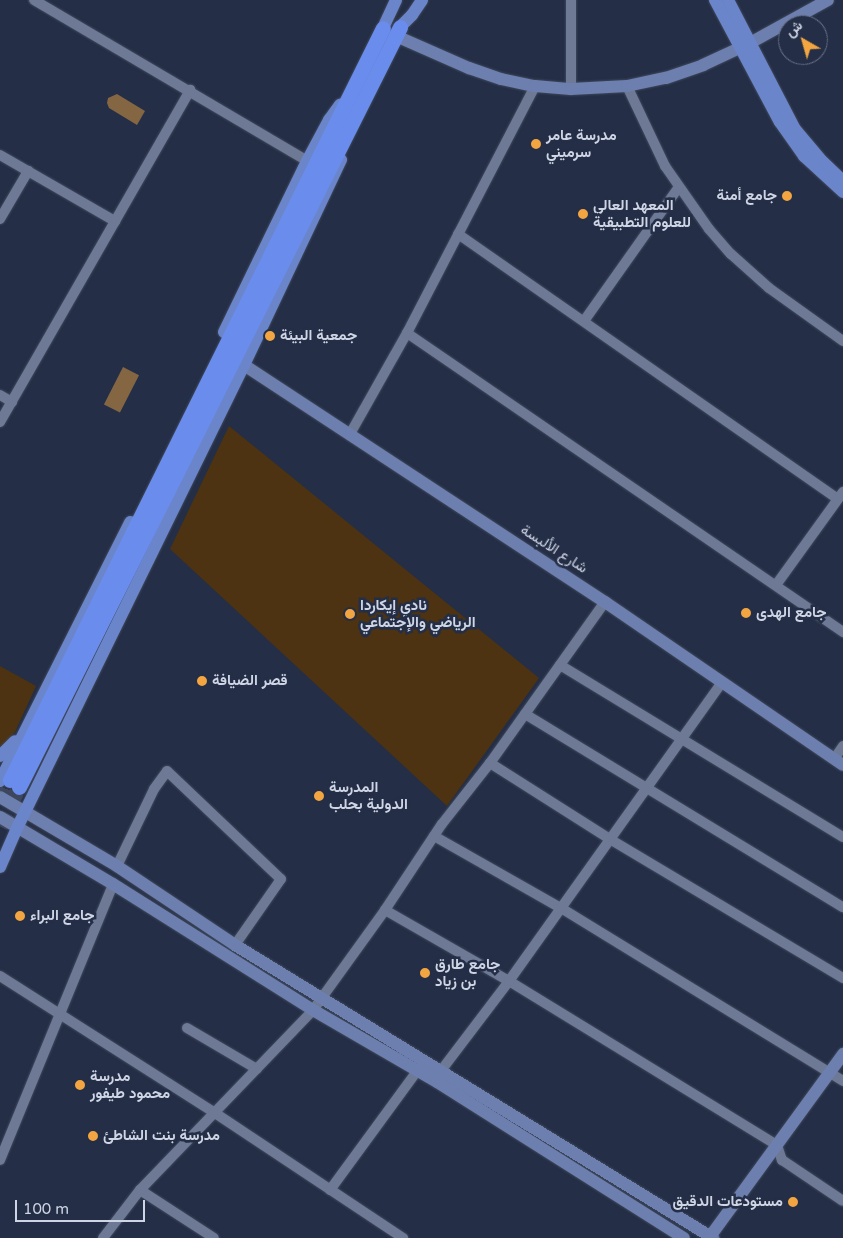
<!DOCTYPE html>
<html>
<head>
<meta charset="utf-8">
<style>
	body { margin:0 }
	#map { position:relative; width:843px; height:1238px; overflow:hidden; background:#242e46; font-family:"Varela Round",Vazirmatn,sans-serif }
	div>[style] { position:absolute }
	.green>* { inset:0; background:#4d3312 }
	.water>* { inset:0; background:#846643; transform-origin:0 0 }
	.highway-tunnel>* { height:15px; margin-top:-7.5px; transform-origin:0; background:repeating-linear-gradient(90deg,#3e475e 0 15px,transparent 0 23px) }
	.roads { filter:drop-shadow(0 0 1px #3f485c) drop-shadow(0 0 1px #3f485c) }
	.street>* { height:10px; margin:-5px; padding:0 5px; transform-origin:5px; border-radius:5px; background:#6d7995 }
	.secondary>* { height:12px; margin:-6px; padding:0 6px; transform-origin:6px; border-radius:6px; background:#6c7faf }
	.primary>* { height:12px; margin:-6px; padding:0 6px; transform-origin:6px; border-radius:6px; background:#6b85ca }
	.highway>* { height:15px; margin:-7.5px; padding:0 7.5px; transform-origin:7.5px; border-radius:7.5px; background:#6a8ded }
	.dots>* { width:14px; height:14px; translate:-50% -50%; box-sizing:border-box; border:2px solid #242e46; border-radius:50% }
	span { translate:-50% -50%; white-space:nowrap; text-align:center; line-height:1.15; -webkit-text-stroke:5px #242e46; paint-order:stroke }
	.poi-label { font-size:15px; color:#ced5e5; font-weight:700 }
	.left { translate:0 -50%; text-align:left }
	.right { translate:-100% -50%; text-align:right }
	.street-label { font-size:15px; color:#ced5e5 }
	.north { position:absolute; left:778px; top:15px; width:50px; height:50px; box-sizing:border-box; background:#242e46; border:1px solid #687186; border-radius:50%; rotate:322deg; font-size:14px; font-weight:700; line-height:20px; text-align:center; color:#ced5e5 }
	.north::after { content:''; display:block; margin:auto; width:18px; height:22px; background:#f2a541; clip-path:polygon(50% 0,100% 100%,50% 72%,0 100%) }
	.scale { position:absolute; left:15px; top:1200px; width:130px; height:22px; box-sizing:border-box; border:2px solid #ced5e5; border-top:0; padding-left:6px; font-size:15px; line-height:18px; white-space:nowrap; color:#ced5e5; -webkit-text-stroke:4px #242e46; paint-order:stroke }
</style>
</head>
<body>
<div id="map">
	<div class="green">
		<i style="clip-path:polygon(229px 426px,539px 678px,447px 806px,170px 549px)"></i>
		<i style="clip-path:polygon(0 666px,36px 686px,15px 732px,0 750px)"></i>
	</div>
	<div class="water">
		<i style="clip-path:polygon(117px 94px,145px 111px,137px 125px,109px 108px,107px 103px,108px 98px)"></i>
		<i style="left:123px;top:367px;width:18px;height:42px;rotate:27deg"></i>
	</div>
	<div class="highway-tunnel">
		<i style="left:0;top:802px;width:24px;rotate:-66deg"></i>
		<i style="left:0;top:826px;width:43px;rotate:-64deg"></i>
	</div>
	<div class="roads">
		<div class="street">
			<i style="left:34px;top:0;width:317px;rotate:30.5deg"></i>
			<i style="left:571px;top:0;width:89px;rotate:90deg"></i>
			<i style="left:627px;top:86px;width:89px;rotate:64.6deg"></i>
			<i style="left:665px;top:166px;width:77px;rotate:55.1deg"></i>
			<i style="left:709px;top:229px;width:33px;rotate:49deg"></i>
			<i style="left:731px;top:254px;width:51px;rotate:41.8deg"></i>
			<i style="left:769px;top:288px;width:91px;rotate:35.6deg"></i>
			<i style="left:0;top:155px;width:133px;rotate:29.9deg"></i>
			<i style="left:0;top:219px;width:56px;rotate:-59.7deg"></i>
			<i style="left:458px;top:234px;width:463px;rotate:34.9deg"></i>
			<i style="left:584px;top:321px;width:164px;rotate:-54.7deg"></i>
			<i style="left:407px;top:333px;width:529px;rotate:34.44deg"></i>
			<i style="left:0;top:395px;width:14px;rotate:30deg"></i>
			<i style="left:0;top:422px;width:383px;rotate:-60.2deg"></i>
			<i style="left:350px;top:434px;width:116px;rotate:-60.6deg"></i>
			<i style="left:407px;top:333px;width:278px;rotate:-62.6deg"></i>
			<i style="left:776px;top:585px;width:115px;rotate:-54.2deg"></i>
			<i style="left:560px;top:665px;width:331px;rotate:31.3deg"></i>
			<i style="left:525px;top:714px;width:372px;rotate:31.3deg"></i>
			<i style="left:834px;top:759px;width:16px;rotate:-55deg"></i>
			<i style="left:490px;top:763px;width:140px;rotate:32.4deg"></i>
			<i style="left:608px;top:838px;width:274px;rotate:30.8deg"></i>
			<i style="left:434px;top:836px;width:146px;rotate:29.6deg"></i>
			<i style="left:561px;top:908px;width:331px;rotate:31.5deg"></i>
			<i style="left:117px;top:866px;width:85px;rotate:-64.3deg"></i>
			<i style="left:154px;top:789px;width:22px;rotate:-54deg"></i>
			<i style="left:167px;top:771px;width:157px;rotate:43.5deg"></i>
			<i style="left:281px;top:879px;width:80px;rotate:124.9deg"></i>
			<i style="left:385px;top:910px;width:143px;rotate:29.8deg"></i>
			<i style="left:509px;top:981px;width:314px;rotate:31.5deg"></i>
			<i style="left:777px;top:1145px;width:16px;rotate:72deg"></i>
			<i style="left:782px;top:1160px;width:73px;rotate:33.9deg"></i>
			<i style="left:0;top:976px;width:255px;rotate:32.5deg"></i>
			<i style="left:215px;top:1113px;width:226px;rotate:33.6deg"></i>
			<i style="left:187px;top:1028px;width:81px;rotate:30.4deg"></i>
			<i style="left:440px;top:1072px;width:114px;rotate:-52.8deg"></i>
			<i style="left:509px;top:981px;width:367px;rotate:-54.5deg"></i>
			<i style="left:0;top:1160px;width:298px;rotate:-67.7deg"></i>
			<i style="left:140px;top:1190px;width:88px;rotate:33deg"></i>
			<i style="left:330px;top:1190px;width:147px;rotate:-53.8deg"></i>
			<i style="left:103px;top:1238px;width:61px;rotate:-52.4deg"></i>
			<i style="left:140px;top:1190px;width:250px;rotate:-46.1deg"></i>
			<i style="left:313px;top:1010px;width:123px;rotate:-54.2deg"></i>
			<i style="left:385px;top:910px;width:103px;rotate:-56.5deg"></i>
			<i style="left:442px;top:824px;width:78px;rotate:-51.8deg"></i>
			<i style="left:490px;top:763px;width:198px;rotate:-54.5deg"></i>
		</div>
		<div class="secondary">
			<i style="left:396px;top:36px;width:80px;rotate:23.7deg"></i>
			<i style="left:469px;top:68px;width:34px;rotate:19deg"></i>
			<i style="left:501px;top:79px;width:35px;rotate:12deg"></i>
			<i style="left:535px;top:86px;width:36px;rotate:5deg"></i>
			<i style="left:571px;top:89px;width:56px;rotate:-3.1deg"></i>
			<i style="left:627px;top:86px;width:40px;rotate:-12deg"></i>
			<i style="left:666px;top:78px;width:39px;rotate:-19deg"></i>
			<i style="left:703px;top:65px;width:40px;rotate:-25deg"></i>
			<i style="left:750px;top:43px;width:89px;rotate:-28.9deg"></i>
			<i style="left:244px;top:365px;width:432px;rotate:33.3deg"></i>
			<i style="left:605px;top:602px;width:288px;rotate:34.4deg"></i>
			<i style="left:0;top:797px;width:136px;rotate:30.5deg"></i>
			<i style="left:117px;top:866px;width:142px;rotate:33.8deg"></i>
			<i style="left:235px;top:945px;width:561px;rotate:31.51deg"></i>
			<i style="left:0;top:817px;width:131px;rotate:30.7deg"></i>
			<i style="left:113px;top:884px;width:236px;rotate:32.2deg"></i>
			<i style="left:313px;top:1010px;width:143px;rotate:30.1deg"></i>
			<i style="left:437px;top:1082px;width:292px;rotate:32.3deg"></i>
			<i style="left:709px;top:1238px;width:228px;rotate:-53.9deg"></i>
		</div>
		<div class="primary">
			<i style="left:715px;top:0;width:138px;rotate:62deg"></i>
			<i style="left:780px;top:122px;width:42px;rotate:54.8deg"></i>
			<i style="left:804px;top:156px;width:53px;rotate:42.7deg"></i>
			<i style="left:728px;top:0;width:145px;rotate:62.6deg"></i>
			<i style="left:795px;top:129px;width:38px;rotate:50deg"></i>
			<i style="left:819px;top:158px;width:33px;rotate:44deg"></i>
			<i style="left:400px;top:27px;width:17px;rotate:-45deg"></i>
			<i style="left:412px;top:15px;width:18px;rotate:-56deg"></i>
			<i style="left:383px;top:28px;width:31px;rotate:-65deg"></i>
			<i style="left:224px;top:332px;width:190px;rotate:-64.1deg"></i>
			<i style="left:307px;top:161px;width:47px;rotate:-61.8deg"></i>
			<i style="left:329px;top:120px;width:19px;rotate:-54deg"></i>
			<i style="left:0;top:756px;width:21px;rotate:-45deg"></i>
			<i style="left:0;top:781px;width:290px;rotate:-63.3deg"></i>
			<i style="left:0;top:867px;width:43px;rotate:-66.4deg"></i>
			<i style="left:17px;top:828px;width:516px;rotate:-63.88deg"></i>
			<i style="left:244px;top:365px;width:227px;rotate:-64.7deg"></i>
		</div>
		<div class="highway">
			<i style="left:10px;top:780px;width:839px;rotate:-63.62deg"></i>
			<i style="left:19px;top:787px;width:850px;rotate:-63.37deg"></i>
		</div>
	</div>
	<div class="dots">
		<i style="left:536px;top:144px;background:#f2a541"></i>
		<i style="left:787px;top:196px;background:#f2a541"></i>
		<i style="left:583px;top:214px;background:#f2a541"></i>
		<i style="left:270px;top:336px;background:#f2a541"></i>
		<i style="left:746px;top:613px;background:#f2a541"></i>
		<i style="left:350px;top:614px;background:#f2a541"></i>
		<i style="left:202px;top:681px;background:#f2a541"></i>
		<i style="left:319px;top:796px;background:#f2a541"></i>
		<i style="left:20px;top:916px;background:#f2a541"></i>
		<i style="left:425px;top:973px;background:#f2a541"></i>
		<i style="left:80px;top:1085px;background:#f2a541"></i>
		<i style="left:93px;top:1136px;background:#f2a541"></i>
		<i style="left:793px;top:1202px;background:#f2a541"></i>
	</div>
	<div class="poi-label">
		<span class="left" style="left:546px;top:144px">مدرسة عامر<br>سرميني</span>
		<span class="right" style="left:777px;top:196px">جامع أمنة</span>
		<span class="left" style="left:593px;top:214px">المعهد العالي<br>للعلوم التطبيقية</span>
		<span class="left" style="left:280px;top:336px">جمعية البيئة</span>
		<span class="left" style="left:360px;top:614px">نادي إيكاردا<br>الرياضي والإجتماعي</span>
		<span class="left" style="left:756px;top:613px">جامع الهدى</span>
		<span class="left" style="left:212px;top:681px">قصر الضيافة</span>
		<span class="left" style="left:329px;top:796px">المدرسة<br>الدولية بحلب</span>
		<span class="left" style="left:30px;top:916px">جامع البراء</span>
		<span class="left" style="left:435px;top:973px">جامع طارق<br>بن زياد</span>
		<span class="left" style="left:90px;top:1085px">مدرسة<br>محمود طيفور</span>
		<span class="left" style="left:103px;top:1136px">مدرسة بنت الشاطئ</span>
		<span class="right" style="left:783px;top:1202px">مستودعات الدقيق</span>
	</div>
	<div class="street-label">
		<span style="left:554px;top:549px;rotate:33deg">شارع الألبسة</span>
	</div>
	<div class="north">ش</div>
	<div class="scale">100 m</div>
</div>
</body>
</html>
